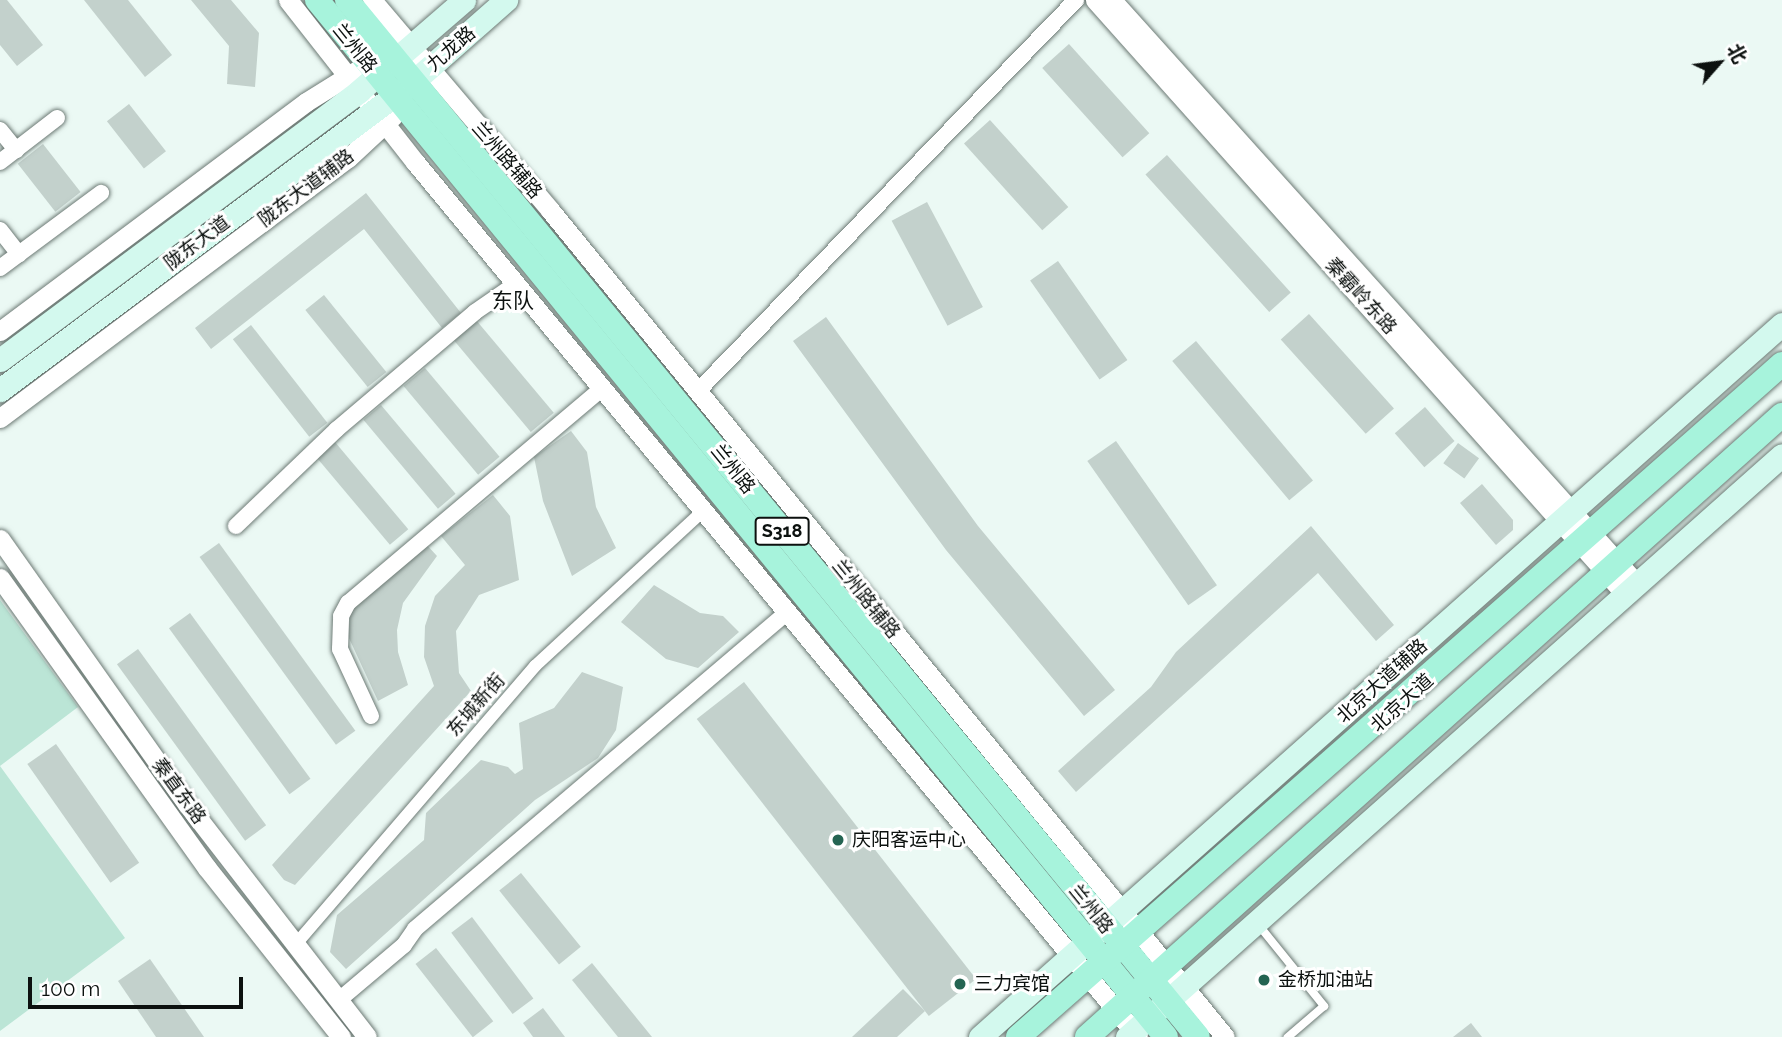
<!DOCTYPE html>
<html>
<head>
<meta charset="utf-8">
<style>
	body { margin:0 }
	#map { position:relative; width:1782px; height:1037px; overflow:hidden; background:#ebf9f4; font-family:Raleway,"Noto Sans SC",sans-serif }
	div>[style] { position:absolute }
	.green>* { inset:0; background:#bbe5d6 }
	.building>* { inset:0; background:#c3d1cc; transform-origin:0 0 }
	.roads { filter:drop-shadow(0 0 2px #6d7a75) drop-shadow(0 0 2px #6d7a75) }
	.service>* { height:8px; margin:-4px; padding:0 4px; transform-origin:4px; border-radius:4px; background:#fff }
	.pedestrian>* { height:12px; margin:-6px; padding:0 6px; transform-origin:6px; border-radius:6px; background:#fff }
	.minor>* { height:16px; margin:-8px; padding:0 8px; transform-origin:8px; border-radius:8px; background:#fff }
	.tertiary>* { height:19px; margin:-9.5px; padding:0 9.5px; transform-origin:9.5px; border-radius:9.5px; background:#fff }
	.secondary>* { height:23px; margin:-11.5px; padding:0 11.5px; transform-origin:11.5px; border-radius:11.5px; background:#d3f9ee }
	.primary>* { height:24px; margin:-12px; padding:0 12px; transform-origin:12px; border-radius:12px; background:#a7f3dc }
	.dots>* { width:19px; height:19px; translate:-50% -50%; box-sizing:border-box; border:4px solid #fff; border-radius:50% }
	span { translate:-50% -50%; white-space:nowrap; text-align:center; line-height:1.15; -webkit-text-stroke:6px #fff; paint-order:stroke }
	.shield-label span { padding:2px 5px; background:#fff; border:2px solid; border-radius:5px; -webkit-text-stroke-width:0 }
	.shield-label { font-size:18px; color:#0c110f; font-weight:700 }
	.street-label { font-size:19px; color:#0c110f }
	.poi-label { font-size:19px; color:#0c110f }
	.left { translate:0 -50%; text-align:left }
	.neighbourhood-label { font-size:21px; color:#0c110f }
	.north { position:absolute; left:1684px; top:28px; width:70px; height:70px; -webkit-text-stroke:5px #fff; paint-order:stroke; rotate:62deg; font-size:19px; font-weight:700; line-height:28px; text-align:center; color:#0c110f }
	.north::after { content:''; display:block; margin:auto; width:24px; height:32px; background:#0c110f; clip-path:polygon(50% 0,100% 100%,50% 72%,0 100%) }
	.scale { position:absolute; left:28px; top:977px; width:215px; height:32px; box-sizing:border-box; border:4px solid #0c110f; border-top:0; padding-left:9px; font-size:21px; line-height:24px; white-space:nowrap; color:#0c110f; -webkit-text-stroke:5px #fff; paint-order:stroke }
</style>
</head>
<body>
<div id="map">
	<div class="green">
		<i style="clip-path:polygon(0 600px,78px 707px,0 766px,125px 938px,0 1031px)"></i>
	</div>
	<div class="building">
		<i style="clip-path:polygon(0 0,7px 0,43px 45px,17px 66px,0 45px)"></i>
		<i style="clip-path:polygon(84px 0,128px 0,172px 55px,145px 77px)"></i>
		<i style="clip-path:polygon(191px 0,231px 0,259px 33px,255px 87px,227px 84px,229px 46px)"></i>
		<i style="left:1069px;top:44px;width:120px;height:36px;rotate:48deg"></i>
		<i style="left:129px;top:104px;width:60px;height:28px;rotate:52deg"></i>
		<i style="left:990px;top:120px;width:117px;height:35px;rotate:48deg"></i>
		<i style="left:43px;top:144px;width:61px;height:32px;rotate:52deg"></i>
		<i style="left:1167px;top:155px;width:185px;height:29px;rotate:48deg"></i>
		<i style="clip-path:polygon(366px 193px,461px 313px,442px 328px,364px 229px,211px 349px,195px 328px)"></i>
		<i style="left:927px;top:202px;width:119px;height:40px;rotate:62deg"></i>
		<i style="left:1058px;top:261px;width:121px;height:34px;rotate:55deg"></i>
		<i style="left:324px;top:295px;width:99px;height:24px;rotate:51deg"></i>
		<i style="left:1309px;top:314px;width:127px;height:38px;rotate:48deg"></i>
		<i style="clip-path:polygon(826px 317px,978px 526px,1115px 690px,1084px 716px,946px 550px,793px 341px)"></i>
		<i style="left:476px;top:320px;width:121px;height:30px;rotate:50deg"></i>
		<i style="left:251px;top:325px;width:124px;height:23px;rotate:52deg"></i>
		<i style="left:1196px;top:341px;width:182px;height:31px;rotate:50deg"></i>
		<i style="left:425px;top:368px;width:116px;height:28px;rotate:50deg"></i>
		<i style="left:381px;top:405px;width:116px;height:23px;rotate:50deg"></i>
		<i style="left:1425px;top:407px;width:45px;height:40px;rotate:49deg"></i>
		<i style="clip-path:polygon(571px 431px,587px 452px,596px 507px,616px 548px,572px 576px,543px 501px,534px 457px)"></i>
		<i style="left:1116px;top:441px;width:176px;height:35px;rotate:55deg"></i>
		<i style="left:335px;top:442px;width:114px;height:24px;rotate:50deg"></i>
		<i style="left:1458px;top:443px;width:26px;height:25px;rotate:36deg"></i>
		<i style="clip-path:polygon(1482px 484px,1513px 520px,1513px 530px,1496px 545px,1460px 503px)"></i>
		<i style="clip-path:polygon(493px 495px,510px 516px,519px 580px,479px 595px,456px 631px,459px 673px,471px 691px,295px 885px,284px 880px,272px 865px,434px 686px,424px 657px,425px 626px,435px 596px,465px 565px,441px 536px)"></i>
		<i style="clip-path:polygon(1311px 526px,1394px 625px,1376px 641px,1318px 573px,1076px 792px,1058px 771px,1151px 687px,1176px 652px)"></i>
		<i style="left:219px;top:543px;width:232px;height:24px;rotate:54deg"></i>
		<i style="clip-path:polygon(425px 543px,437px 556px,403px 603px,397px 630px,398px 652px,408px 685px,378px 701px,348px 636px,351px 607px)"></i>
		<i style="clip-path:polygon(654px 585px,700px 613px,723px 616px,739px 632px,698px 668px,666px 659px,621px 622px)"></i>
		<i style="left:190px;top:613px;width:205px;height:26px;rotate:54deg"></i>
		<i style="left:138px;top:649px;width:218px;height:26px;rotate:54deg"></i>
		<i style="clip-path:polygon(582px 672px,623px 687px,616px 730px,598px 758px,535px 800px,346px 969px,330px 952px,337px 915px,424px 840px,426px 813px,481px 760px,508px 767px,515px 774px,523px 769px,519px 723px,554px 708px)"></i>
		<i style="left:744px;top:682px;width:377px;height:60px;rotate:52deg"></i>
		<i style="left:56px;top:744px;width:145px;height:35px;rotate:55deg"></i>
		<i style="left:521px;top:873px;width:95px;height:28px;rotate:51deg"></i>
		<i style="left:472px;top:917px;width:102px;height:26px;rotate:53deg"></i>
		<i style="left:436px;top:948px;width:93px;height:26px;rotate:52deg"></i>
		<i style="clip-path:polygon(150px 959px,204px 1037px,156px 1037px,118px 981px)"></i>
		<i style="clip-path:polygon(592px 963px,652px 1037px,618px 1037px,572px 980px)"></i>
		<i style="clip-path:polygon(903px 989px,925px 1011px,897px 1037px,852px 1037px)"></i>
		<i style="clip-path:polygon(543px 1008px,565px 1037px,533px 1037px,523px 1023px)"></i>
		<i style="clip-path:polygon(1471px 1023px,1482px 1037px,1453px 1037px)"></i>
	</div>
	<div class="roads">
		<div class="service">
			<i style="left:1257px;top:923px;width:107px;rotate:51.1deg"></i>
			<i style="left:1324px;top:1006px;width:48px;rotate:139.3deg"></i>
		</div>
		<div class="pedestrian">
			<i style="left:296px;top:944px;width:367px;rotate:-49.3deg"></i>
			<i style="left:535px;top:666px;width:231px;rotate:-42.7deg"></i>
		</div>
		<div class="minor">
			<i style="left:0;top:130px;width:26px;rotate:51deg"></i>
			<i style="left:0;top:162px;width:72px;rotate:-37.7deg"></i>
			<i style="left:0;top:230px;width:31px;rotate:52deg"></i>
			<i style="left:0;top:268px;width:126px;rotate:-36.6deg"></i>
			<i style="left:698px;top:391px;width:544px;rotate:-45.97deg"></i>
			<i style="left:236px;top:526px;width:139px;rotate:-43.8deg"></i>
			<i style="left:336px;top:430px;width:182px;rotate:-40.3deg"></i>
			<i style="left:475px;top:312px;width:51px;rotate:-34.6deg"></i>
			<i style="left:371px;top:716px;width:74px;rotate:-114.8deg"></i>
			<i style="left:340px;top:649px;width:33px;rotate:-88deg"></i>
			<i style="left:341px;top:616px;width:15px;rotate:-62deg"></i>
			<i style="left:348px;top:603px;width:333px;rotate:-40.2deg"></i>
			<i style="left:339px;top:1000px;width:85px;rotate:-40.2deg"></i>
			<i style="left:404px;top:945px;width:19px;rotate:-55deg"></i>
			<i style="left:415px;top:929px;width:490px;rotate:-40.4deg"></i>
		</div>
		<div class="tertiary">
			<i style="left:288px;top:0;width:206px;rotate:51.9deg"></i>
			<i style="left:415px;top:162px;width:1135px;rotate:50.43deg"></i>
			<i style="left:372px;top:0;width:275px;rotate:49.7deg"></i>
			<i style="left:550px;top:210px;width:1067px;rotate:50.78deg"></i>
			<i style="left:1095px;top:0;width:796px;rotate:48.26deg"></i>
			<i style="left:1112px;top:0;width:785px;rotate:48.05deg"></i>
			<i style="left:0;top:331px;width:382px;rotate:-36.8deg"></i>
			<i style="left:306px;top:102px;width:62px;rotate:-31.9deg"></i>
			<i style="left:0;top:418px;width:434px;rotate:-36.8deg"></i>
			<i style="left:348px;top:158px;width:62px;rotate:-43deg"></i>
			<i style="left:0;top:539px;width:324px;rotate:54.8deg"></i>
			<i style="left:187px;top:804px;width:294px;rotate:52.3deg"></i>
			<i style="left:0;top:578px;width:356px;rotate:54.5deg"></i>
			<i style="left:207px;top:868px;width:216px;rotate:51.6deg"></i>
		</div>
		<div class="secondary">
			<i style="left:0;top:360px;width:449px;rotate:-36.8deg"></i>
			<i style="left:359px;top:91px;width:139px;rotate:-40.9deg"></i>
			<i style="left:0;top:390px;width:517px;rotate:-36.74deg"></i>
			<i style="left:414px;top:81px;width:123px;rotate:-41.4deg"></i>
			<i style="left:980px;top:1037px;width:1073px;rotate:-41.64deg"></i>
			<i style="left:1127px;top:1037px;width:876px;rotate:-41.62deg"></i>
		</div>
		<div class="primary">
			<i style="left:317px;top:0;width:1340px;rotate:50.69deg"></i>
			<i style="left:347px;top:0;width:1341px;rotate:50.63deg"></i>
			<i style="left:1018px;top:1037px;width:1018px;rotate:-41.38deg"></i>
			<i style="left:1087px;top:1037px;width:933px;rotate:-41.83deg"></i>
		</div>
	</div>
	<div class="dots">
		<i style="left:838px;top:840px;background:#246452"></i>
		<i style="left:1264px;top:980px;background:#246452"></i>
		<i style="left:960px;top:984px;background:#246452"></i>
	</div>
	<div class="shield-label">
		<span style="left:782px;top:531px">S318</span>
	</div>
	<div class="street-label">
		<span style="left:355px;top:48px;rotate:51deg">兰州路</span>
		<span style="left:451px;top:49px;rotate:-41deg">九龙路</span>
		<span style="left:507px;top:160px;rotate:49deg">兰州路辅路</span>
		<span style="left:306px;top:188px;rotate:-37deg">陇东大道辅路</span>
		<span style="left:197px;top:243px;rotate:-37deg">陇东大道</span>
		<span style="left:1361px;top:296px;rotate:48deg">秦霸岭东路</span>
		<span style="left:733px;top:469px;rotate:51deg">兰州路</span>
		<span style="left:866px;top:599px;rotate:51deg">兰州路辅路</span>
		<span style="left:1382px;top:681px;rotate:-42deg">北京大道辅路</span>
		<span style="left:1402px;top:703px;rotate:-42deg">北京大道</span>
		<span style="left:476px;top:705px;rotate:-49deg">东城新街</span>
		<span style="left:179px;top:791px;rotate:54deg">秦直东路</span>
		<span style="left:1091px;top:909px;rotate:51deg">兰州路</span>
	</div>
	<div class="poi-label">
		<span class="left" style="left:852px;top:840px">庆阳客运中心</span>
		<span class="left" style="left:1278px;top:980px">金桥加油站</span>
		<span class="left" style="left:974px;top:984px">三力宾馆</span>
	</div>
	<div class="neighbourhood-label">
		<span style="left:513px;top:301px">东队</span>
	</div>
	<div class="north">北</div>
	<div class="scale">100 m</div>
</div>
</body>
</html>
